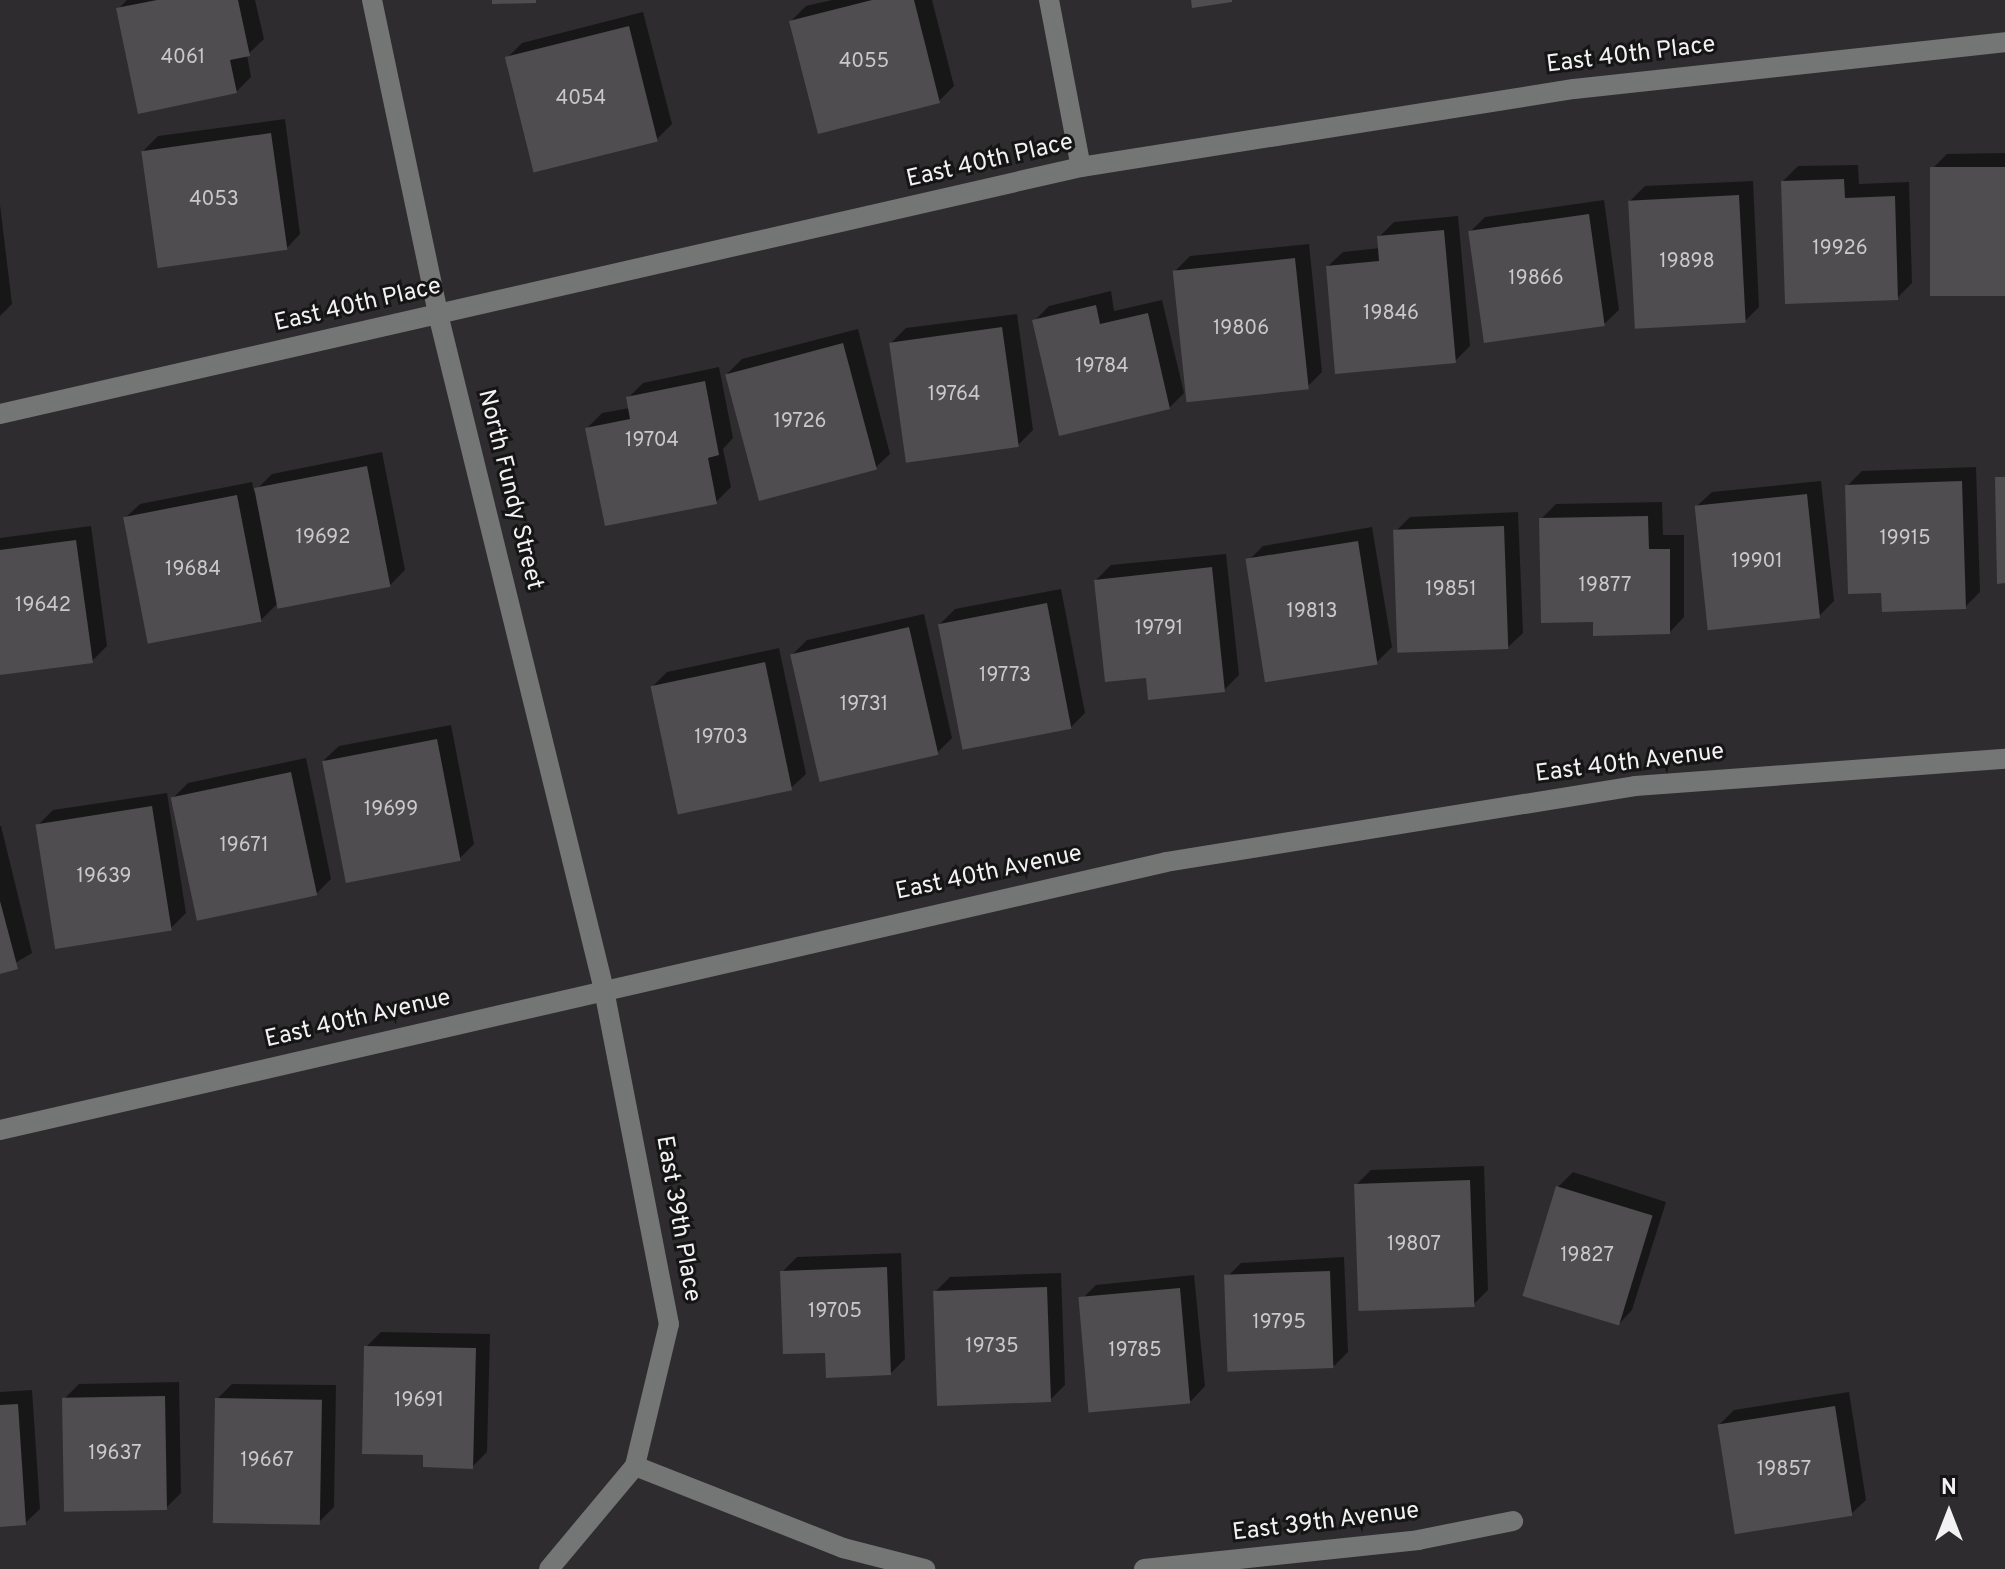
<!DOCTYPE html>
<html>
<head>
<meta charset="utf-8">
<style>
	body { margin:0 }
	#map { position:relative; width:2005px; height:1569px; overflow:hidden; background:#2e2c2e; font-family:Overpass,sans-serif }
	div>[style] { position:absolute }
	.shadow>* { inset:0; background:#0007 }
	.building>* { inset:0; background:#4f4d4f; transform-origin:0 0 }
	.minor>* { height:20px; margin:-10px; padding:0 10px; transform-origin:10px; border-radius:10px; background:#747676 }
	span { translate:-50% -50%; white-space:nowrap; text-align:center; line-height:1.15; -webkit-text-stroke:6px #161516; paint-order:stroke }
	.number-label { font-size:20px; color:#cac9ca }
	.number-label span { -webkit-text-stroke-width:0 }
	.street-label { font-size:24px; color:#f3f2f3 }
	.north { position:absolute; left:1909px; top:1473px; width:80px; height:80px; -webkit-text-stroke:6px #161516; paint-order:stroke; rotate:0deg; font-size:22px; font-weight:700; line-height:32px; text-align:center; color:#f3f2f3 }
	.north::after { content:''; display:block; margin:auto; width:28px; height:36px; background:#f3f2f3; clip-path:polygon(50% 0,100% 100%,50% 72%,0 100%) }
</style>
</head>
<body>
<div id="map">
	<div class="shadow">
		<i style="clip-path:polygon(127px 0,255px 0,264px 39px,247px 55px,251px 77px,236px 92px,118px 9px)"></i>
		<i style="clip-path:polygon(832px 0,932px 0,954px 86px,939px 101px,791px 21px,806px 6px)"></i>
		<i style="clip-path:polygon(643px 12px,672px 124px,657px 139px,507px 58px,522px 43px)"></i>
		<i style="clip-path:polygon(285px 119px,300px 234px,286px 249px,143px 151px,158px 136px)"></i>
		<i style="clip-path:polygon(2005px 153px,2005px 294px,1932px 169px,1947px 154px)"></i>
		<i style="clip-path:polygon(1858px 165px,1859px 184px,1909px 182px,1912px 283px,1897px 298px,1783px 181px,1798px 166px)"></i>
		<i style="clip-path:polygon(1753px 181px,1759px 307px,1745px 321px,1630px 201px,1645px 186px)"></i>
		<i style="clip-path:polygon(1604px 200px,1619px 310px,1604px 324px,1470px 232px,1485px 217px)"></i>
		<i style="clip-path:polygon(0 205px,12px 304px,0 316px)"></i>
		<i style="clip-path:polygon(1458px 216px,1470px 346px,1455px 361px,1328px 266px,1343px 252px,1380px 248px,1379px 237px,1394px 222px)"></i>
		<i style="clip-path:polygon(1309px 244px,1322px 372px,1307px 387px,1176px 270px,1190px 256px)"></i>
		<i style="clip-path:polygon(1111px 291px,1114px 311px,1162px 300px,1184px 393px,1169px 408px,1034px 321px,1049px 306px)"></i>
		<i style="clip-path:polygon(1017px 314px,1033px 430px,1018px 445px,891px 343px,906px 328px)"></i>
		<i style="clip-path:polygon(858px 329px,890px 454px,875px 468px,727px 374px,742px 359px)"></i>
		<i style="clip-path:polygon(719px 367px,733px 438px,723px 449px,731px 487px,716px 502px,587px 428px,602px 413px,630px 408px,628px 398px,643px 383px)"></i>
		<i style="clip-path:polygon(382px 452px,405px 570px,390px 585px,279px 602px,261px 620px,125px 518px,140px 504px,252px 482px,254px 492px,272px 474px)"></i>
		<i style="clip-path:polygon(1976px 467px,1980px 592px,1965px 607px,1883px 591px,1847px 486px,1862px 471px)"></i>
		<i style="clip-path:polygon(1821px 481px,1834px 601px,1819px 616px,1697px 506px,1712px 492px)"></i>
		<i style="clip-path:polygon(1662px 502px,1663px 535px,1684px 535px,1684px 617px,1670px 632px,1595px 620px,1541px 519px,1556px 504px)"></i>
		<i style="clip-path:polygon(1518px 512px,1523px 633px,1508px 647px,1395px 532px,1410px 517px)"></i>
		<i style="clip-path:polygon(91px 526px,107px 646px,92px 661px,0 673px,0 538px)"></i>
		<i style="clip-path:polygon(1372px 527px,1392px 647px,1377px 662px,1248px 561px,1263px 546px)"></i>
		<i style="clip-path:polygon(1226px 554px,1239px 675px,1224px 690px,1148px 676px,1096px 580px,1111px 565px)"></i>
		<i style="clip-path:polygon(1061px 589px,1085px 713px,1070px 728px,940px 624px,955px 609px)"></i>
		<i style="clip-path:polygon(924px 614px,952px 738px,937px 753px,792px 655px,807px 640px)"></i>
		<i style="clip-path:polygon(779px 648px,806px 774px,791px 788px,652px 687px,667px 672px)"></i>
		<i style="clip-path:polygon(451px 725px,474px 844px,459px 859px,324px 760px,339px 746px)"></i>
		<i style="clip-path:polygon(306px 758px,331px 879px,316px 894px,173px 798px,188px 783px)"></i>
		<i style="clip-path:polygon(167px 793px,186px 913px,171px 928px,38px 825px,53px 810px)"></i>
		<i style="clip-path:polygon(1px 826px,32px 953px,0 972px,0 826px)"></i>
		<i style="clip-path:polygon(1484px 1166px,1488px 1290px,1473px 1305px,1356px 1185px,1371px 1170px)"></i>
		<i style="clip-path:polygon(1573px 1172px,1666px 1202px,1632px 1310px,1618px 1325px,1558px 1187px)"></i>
		<i style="clip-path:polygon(901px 1253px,905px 1359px,890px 1374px,827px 1351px,782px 1272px,797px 1257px)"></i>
		<i style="clip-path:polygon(1344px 1257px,1348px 1352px,1334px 1366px,1226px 1278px,1241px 1263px)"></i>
		<i style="clip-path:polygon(1061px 1273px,1065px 1385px,1050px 1400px,935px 1292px,950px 1277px)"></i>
		<i style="clip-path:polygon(1194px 1275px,1205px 1386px,1191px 1401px,1081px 1300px,1096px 1285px)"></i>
		<i style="clip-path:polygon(381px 1332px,490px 1334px,487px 1452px,472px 1467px,425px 1454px,366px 1347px)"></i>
		<i style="clip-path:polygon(179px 1382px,181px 1493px,166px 1508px,64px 1399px,79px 1384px)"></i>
		<i style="clip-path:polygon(232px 1384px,336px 1385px,334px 1507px,319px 1522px,217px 1399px)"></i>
		<i style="clip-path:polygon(32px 1390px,40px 1509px,25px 1523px,0 1525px,0 1392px)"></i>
		<i style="clip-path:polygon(1849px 1392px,1866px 1500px,1851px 1514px,1719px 1425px,1734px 1410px)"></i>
	</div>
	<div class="building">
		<i style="clip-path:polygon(157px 0,238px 0,250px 56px,230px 60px,237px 93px,138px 114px,116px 8px)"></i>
		<i style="clip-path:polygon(492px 0,536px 0,536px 3px,492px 4px)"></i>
		<i style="clip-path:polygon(872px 0,914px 0,940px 103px,818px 134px,789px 21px)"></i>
		<i style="clip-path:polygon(1191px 0,1232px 0,1232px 2px,1192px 8px)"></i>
		<i style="left:629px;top:26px;width:119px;height:128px;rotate:76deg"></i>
		<i style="left:271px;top:133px;width:118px;height:131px;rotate:82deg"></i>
		<i style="left:2005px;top:167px;width:129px;height:75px;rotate:90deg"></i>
		<i style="clip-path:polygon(1844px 179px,1845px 198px,1895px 196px,1898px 300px,1785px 304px,1781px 181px)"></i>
		<i style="left:1739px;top:195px;width:128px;height:111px;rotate:87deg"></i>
		<i style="left:1589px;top:214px;width:113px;height:122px;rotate:82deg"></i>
		<i style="clip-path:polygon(1444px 230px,1456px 363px,1335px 374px,1326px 266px,1379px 261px,1377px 236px)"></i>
		<i style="left:1295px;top:258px;width:132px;height:123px;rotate:84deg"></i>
		<i style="clip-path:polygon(1096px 305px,1100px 324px,1148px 313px,1170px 409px,1059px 436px,1032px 320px)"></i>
		<i style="left:1002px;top:327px;width:121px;height:114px;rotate:82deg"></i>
		<i style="left:843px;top:343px;width:131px;height:122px;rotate:75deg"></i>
		<i style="clip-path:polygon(705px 381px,719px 455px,708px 458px,717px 504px,605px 526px,585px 428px,630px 419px,626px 397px)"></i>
		<i style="left:367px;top:466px;width:123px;height:115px;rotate:79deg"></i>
		<i style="clip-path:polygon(1995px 477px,2005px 477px,2005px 583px,1997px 584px)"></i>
		<i style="clip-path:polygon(1962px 481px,1966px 609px,1882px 612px,1881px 593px,1848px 594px,1845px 485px)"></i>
		<i style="left:1807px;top:494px;width:125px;height:113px;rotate:84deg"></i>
		<i style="left:237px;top:495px;width:129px;height:116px;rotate:79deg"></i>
		<i style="clip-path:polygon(1648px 516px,1649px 549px,1670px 549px,1670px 634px,1593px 636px,1593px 622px,1541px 623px,1539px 518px)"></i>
		<i style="left:1504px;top:526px;width:123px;height:111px;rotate:88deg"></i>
		<i style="clip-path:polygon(76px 540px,93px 663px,0 675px,0 550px)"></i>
		<i style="left:1358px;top:541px;width:125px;height:114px;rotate:81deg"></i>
		<i style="clip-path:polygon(1212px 567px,1225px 692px,1148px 700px,1146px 678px,1105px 682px,1094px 580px)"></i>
		<i style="left:1047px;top:603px;width:128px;height:111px;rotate:79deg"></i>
		<i style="left:909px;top:627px;width:131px;height:122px;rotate:77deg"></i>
		<i style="left:765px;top:662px;width:131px;height:117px;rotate:78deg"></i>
		<i style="left:437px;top:739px;width:124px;height:117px;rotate:79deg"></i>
		<i style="left:291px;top:772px;width:126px;height:123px;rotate:78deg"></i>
		<i style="left:152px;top:806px;width:126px;height:118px;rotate:81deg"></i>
		<i style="clip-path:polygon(0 901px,18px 969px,0 974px)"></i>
		<i style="left:1470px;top:1180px;width:127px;height:116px;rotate:88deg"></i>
		<i style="left:1556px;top:1186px;width:101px;height:115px;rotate:17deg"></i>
		<i style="clip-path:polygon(887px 1267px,891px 1375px,826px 1378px,825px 1353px,783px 1354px,780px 1271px)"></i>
		<i style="left:1330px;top:1271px;width:97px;height:106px;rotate:88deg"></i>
		<i style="left:1047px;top:1287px;width:115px;height:114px;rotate:88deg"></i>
		<i style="left:1180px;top:1288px;width:116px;height:102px;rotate:85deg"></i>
		<i style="clip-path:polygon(364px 1346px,476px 1348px,473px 1469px,423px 1467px,423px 1455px,362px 1454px)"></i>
		<i style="left:165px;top:1396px;width:114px;height:103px;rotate:89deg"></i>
		<i style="left:215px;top:1398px;width:107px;height:125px;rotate:1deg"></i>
		<i style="clip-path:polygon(18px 1404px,26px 1525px,0 1527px,0 1405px)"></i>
		<i style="left:1835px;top:1406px;width:111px;height:119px;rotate:81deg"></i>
	</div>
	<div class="minor">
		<i style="left:372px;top:0;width:321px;rotate:78.1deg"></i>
		<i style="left:438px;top:314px;width:696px;rotate:76.2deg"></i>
		<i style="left:604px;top:990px;width:340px;rotate:79deg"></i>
		<i style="left:669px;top:1324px;width:146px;rotate:103.5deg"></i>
		<i style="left:635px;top:1466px;width:134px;rotate:129.9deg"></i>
		<i style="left:1049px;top:0;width:170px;rotate:79.2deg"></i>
		<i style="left:0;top:414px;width:1109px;rotate:-12.87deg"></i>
		<i style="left:1081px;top:167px;width:499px;rotate:-9deg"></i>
		<i style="left:1574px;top:89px;width:434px;rotate:-6.2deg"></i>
		<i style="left:0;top:1130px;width:1196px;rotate:-12.94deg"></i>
		<i style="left:1166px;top:862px;width:475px;rotate:-9.2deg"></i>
		<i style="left:1635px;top:786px;width:371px;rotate:-4.2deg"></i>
		<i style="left:635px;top:1466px;width:224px;rotate:21.5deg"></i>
		<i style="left:843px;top:1548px;width:85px;rotate:14.4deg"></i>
		<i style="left:1144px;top:1569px;width:276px;rotate:-6deg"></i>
		<i style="left:1418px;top:1540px;width:97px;rotate:-11.3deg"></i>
	</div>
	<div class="number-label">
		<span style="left:183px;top:58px">4061</span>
		<span style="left:864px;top:62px">4055</span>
		<span style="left:581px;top:99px">4054</span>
		<span style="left:214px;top:200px">4053</span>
		<span style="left:1840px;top:249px">19926</span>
		<span style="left:1687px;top:262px">19898</span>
		<span style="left:1536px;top:279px">19866</span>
		<span style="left:1391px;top:314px">19846</span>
		<span style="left:1241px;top:329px">19806</span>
		<span style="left:1102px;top:367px">19784</span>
		<span style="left:954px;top:395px">19764</span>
		<span style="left:800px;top:422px">19726</span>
		<span style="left:652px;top:441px">19704</span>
		<span style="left:323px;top:538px">19692</span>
		<span style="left:1905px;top:539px">19915</span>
		<span style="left:1757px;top:562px">19901</span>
		<span style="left:193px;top:570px">19684</span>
		<span style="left:1605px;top:586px">19877</span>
		<span style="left:1451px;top:590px">19851</span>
		<span style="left:43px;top:606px">19642</span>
		<span style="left:1312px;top:612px">19813</span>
		<span style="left:1159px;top:629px">19791</span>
		<span style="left:1005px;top:676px">19773</span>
		<span style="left:864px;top:705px">19731</span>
		<span style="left:721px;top:738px">19703</span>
		<span style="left:391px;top:810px">19699</span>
		<span style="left:244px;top:846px">19671</span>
		<span style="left:104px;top:877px">19639</span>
		<span style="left:1414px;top:1245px">19807</span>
		<span style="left:1587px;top:1256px">19827</span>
		<span style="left:835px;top:1312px">19705</span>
		<span style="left:1279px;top:1323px">19795</span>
		<span style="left:992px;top:1347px">19735</span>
		<span style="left:1135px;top:1351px">19785</span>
		<span style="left:419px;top:1401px">19691</span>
		<span style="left:115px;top:1454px">19637</span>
		<span style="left:267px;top:1461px">19667</span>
		<span style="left:1784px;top:1470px">19857</span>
	</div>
	<div class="street-label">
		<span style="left:1631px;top:56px;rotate:-7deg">East 40th Place</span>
		<span style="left:990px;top:162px;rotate:-13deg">East 40th Place</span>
		<span style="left:358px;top:306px;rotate:-13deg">East 40th Place</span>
		<span style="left:509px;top:490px;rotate:76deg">North Fundy Street</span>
		<span style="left:1630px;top:764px;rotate:-7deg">East 40th Avenue</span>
		<span style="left:989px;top:874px;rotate:-12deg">East 40th Avenue</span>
		<span style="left:358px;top:1020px;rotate:-13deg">East 40th Avenue</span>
		<span style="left:677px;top:1219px;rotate:80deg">East 39th Place</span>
		<span style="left:1326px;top:1523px;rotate:-7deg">East 39th Avenue</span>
	</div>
	<div class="north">N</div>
</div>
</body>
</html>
